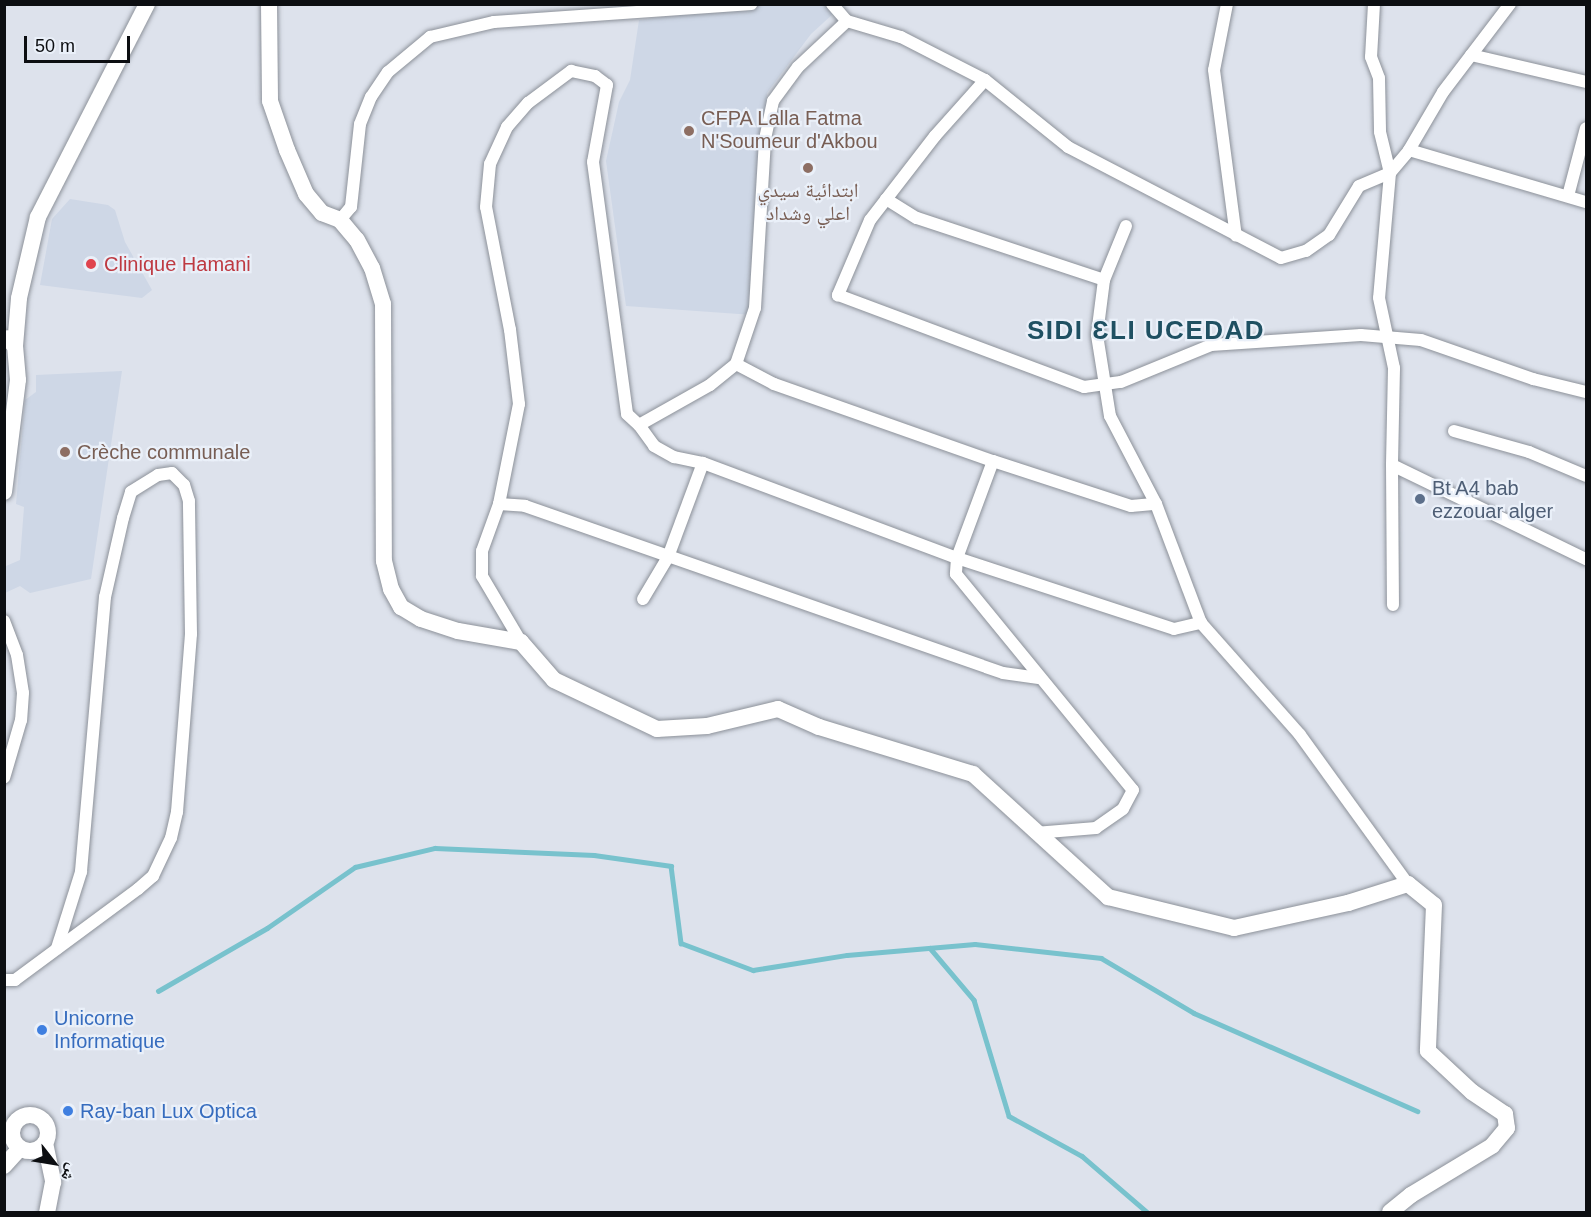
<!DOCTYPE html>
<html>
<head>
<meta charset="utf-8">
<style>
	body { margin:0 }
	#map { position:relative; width:1591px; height:1217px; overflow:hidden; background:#dde2ec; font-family:Arial,"Noto Naskh Arabic",sans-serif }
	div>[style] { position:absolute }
	.built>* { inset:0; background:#ced7e6 }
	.stream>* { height:4.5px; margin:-2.25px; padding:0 2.25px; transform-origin:2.25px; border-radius:2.25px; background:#78c2cd }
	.roads { filter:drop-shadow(0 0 2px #8c9199) drop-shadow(0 0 2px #8c9199) }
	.street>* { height:12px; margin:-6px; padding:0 6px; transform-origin:6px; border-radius:6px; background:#fff }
	.secondary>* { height:16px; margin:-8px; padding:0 8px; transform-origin:8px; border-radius:8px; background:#fff }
	.secondary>.ring { margin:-8px; padding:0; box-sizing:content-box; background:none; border:16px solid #fff; border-radius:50% }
	.dots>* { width:16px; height:16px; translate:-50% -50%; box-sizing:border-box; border:3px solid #eaf0f9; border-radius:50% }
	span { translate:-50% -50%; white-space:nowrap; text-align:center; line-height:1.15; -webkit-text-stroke:4.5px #eaf0f9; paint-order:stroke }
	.education-label { font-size:20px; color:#785e54 }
	.left { translate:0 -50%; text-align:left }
	.health-label { font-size:20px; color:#be3a42 }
	.service-label { font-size:20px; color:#4e5e75 }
	.shop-label { font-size:20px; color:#366cbe }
	.district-label { font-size:26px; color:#1f5062; font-weight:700; letter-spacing:1.5px }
	.frame { position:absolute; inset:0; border:6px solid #0c0e11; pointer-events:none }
	.north { position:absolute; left:24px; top:1133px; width:60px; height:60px; -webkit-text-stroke:4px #eaf0f9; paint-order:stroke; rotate:121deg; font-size:16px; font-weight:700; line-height:24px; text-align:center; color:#0c0e11 }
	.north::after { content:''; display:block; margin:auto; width:21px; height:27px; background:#0c0e11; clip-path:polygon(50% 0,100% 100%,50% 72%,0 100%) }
	.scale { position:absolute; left:24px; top:36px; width:106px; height:27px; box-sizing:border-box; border:3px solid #0c0e11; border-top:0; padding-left:8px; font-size:18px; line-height:21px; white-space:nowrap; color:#0c0e11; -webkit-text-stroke:4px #eaf0f9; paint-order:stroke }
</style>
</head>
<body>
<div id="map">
	<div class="built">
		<i style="clip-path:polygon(767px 4px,824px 5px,834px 13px,811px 34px,767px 93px,753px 315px,626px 306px,606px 161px,619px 102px,630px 80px,639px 20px)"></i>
		<i style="clip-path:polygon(70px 199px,108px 205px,115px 210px,125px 242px,152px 290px,142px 298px,40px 285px,52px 219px)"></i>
		<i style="clip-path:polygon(122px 371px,91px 579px,30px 593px,20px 586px,5px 593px,6px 566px,20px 560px,24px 507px,16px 504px,25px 400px,36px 392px,36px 375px)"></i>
	</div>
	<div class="stream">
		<i style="left:930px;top:948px;width:68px;rotate:49.8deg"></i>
		<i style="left:974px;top:1000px;width:121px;rotate:73.2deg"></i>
		<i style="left:1009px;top:1116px;width:83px;rotate:28.7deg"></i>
		<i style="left:1082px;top:1156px;width:86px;rotate:40.7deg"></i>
		<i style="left:158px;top:991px;width:126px;rotate:-30deg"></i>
		<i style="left:267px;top:928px;width:107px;rotate:-34.7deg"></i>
		<i style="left:355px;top:867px;width:82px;rotate:-13.4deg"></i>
		<i style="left:435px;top:848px;width:159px;rotate:2.5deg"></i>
		<i style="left:594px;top:855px;width:78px;rotate:8.1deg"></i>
		<i style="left:671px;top:866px;width:78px;rotate:82.6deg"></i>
		<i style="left:681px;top:943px;width:77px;rotate:20.6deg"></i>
		<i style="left:753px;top:970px;width:95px;rotate:-9.1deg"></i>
		<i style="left:847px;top:955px;width:128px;rotate:-4.9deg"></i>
		<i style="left:975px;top:944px;width:127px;rotate:6.3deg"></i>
		<i style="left:1101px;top:958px;width:108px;rotate:30.6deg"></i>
		<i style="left:1194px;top:1013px;width:244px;rotate:23.7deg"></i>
	</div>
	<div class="roads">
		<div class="street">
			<i style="left:832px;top:4px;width:23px;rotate:49deg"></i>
			<i style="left:847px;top:21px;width:56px;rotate:16.5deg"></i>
			<i style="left:901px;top:37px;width:94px;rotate:27.1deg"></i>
			<i style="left:985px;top:80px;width:107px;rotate:38.9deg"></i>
			<i style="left:1068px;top:147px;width:240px;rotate:27.5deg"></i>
			<i style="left:1281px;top:258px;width:26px;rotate:-16deg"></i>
			<i style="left:1306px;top:251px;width:28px;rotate:-35deg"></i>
			<i style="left:1329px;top:235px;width:57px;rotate:-58.5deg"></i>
			<i style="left:1359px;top:186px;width:34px;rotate:-23deg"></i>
			<i style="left:1390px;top:173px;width:125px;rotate:95deg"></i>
			<i style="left:1379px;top:298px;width:72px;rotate:77.9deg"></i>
			<i style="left:1394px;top:368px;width:97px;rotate:91.2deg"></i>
			<i style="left:1392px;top:465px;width:216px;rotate:25.9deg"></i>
			<i style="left:1227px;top:4px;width:67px;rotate:101.1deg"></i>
			<i style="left:1214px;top:70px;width:167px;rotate:82.5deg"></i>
			<i style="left:1374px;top:4px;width:53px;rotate:93.2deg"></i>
			<i style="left:1371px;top:57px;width:22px;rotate:69deg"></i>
			<i style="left:1379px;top:78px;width:54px;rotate:88.9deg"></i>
			<i style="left:1380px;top:132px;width:42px;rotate:76.3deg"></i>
			<i style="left:1471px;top:55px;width:118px;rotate:13.2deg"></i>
			<i style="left:985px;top:80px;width:75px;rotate:131.8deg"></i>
			<i style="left:935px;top:136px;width:106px;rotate:127.7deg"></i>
			<i style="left:870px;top:220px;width:82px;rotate:113.1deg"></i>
			<i style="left:838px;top:295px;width:263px;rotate:20.5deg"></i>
			<i style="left:1084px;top:387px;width:37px;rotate:-8deg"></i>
			<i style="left:1121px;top:382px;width:97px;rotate:-22.3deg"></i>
			<i style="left:1211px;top:345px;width:150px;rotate:-3.8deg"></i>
			<i style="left:1361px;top:335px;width:60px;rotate:4.8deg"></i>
			<i style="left:1421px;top:340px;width:119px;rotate:19.2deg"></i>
			<i style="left:1533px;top:379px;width:55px;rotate:13.8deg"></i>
			<i style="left:1409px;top:150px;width:67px;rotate:-59.6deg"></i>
			<i style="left:1443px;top:92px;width:111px;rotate:-52.7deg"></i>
			<i style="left:1390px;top:173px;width:30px;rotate:-50deg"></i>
			<i style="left:1409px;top:150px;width:184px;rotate:16.4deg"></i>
			<i style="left:1568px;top:196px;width:70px;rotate:-75.2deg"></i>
			<i style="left:886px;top:199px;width:36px;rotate:32deg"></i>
			<i style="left:917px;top:218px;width:197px;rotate:18.3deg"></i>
			<i style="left:340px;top:220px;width:17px;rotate:-50deg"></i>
			<i style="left:351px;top:207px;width:83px;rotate:-83.8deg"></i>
			<i style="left:360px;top:124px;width:29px;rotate:-68deg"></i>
			<i style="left:371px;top:97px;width:30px;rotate:-56deg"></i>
			<i style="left:388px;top:72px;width:55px;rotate:-39.8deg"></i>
			<i style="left:430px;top:37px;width:66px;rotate:-13.2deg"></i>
			<i style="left:494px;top:22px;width:258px;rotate:-4deg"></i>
			<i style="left:1126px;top:226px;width:58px;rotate:112.2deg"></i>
			<i style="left:1104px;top:280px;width:55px;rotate:97.3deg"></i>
			<i style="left:1097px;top:335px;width:82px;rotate:80.9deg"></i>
			<i style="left:1110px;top:416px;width:99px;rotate:62.4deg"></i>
			<i style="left:1156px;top:504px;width:127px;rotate:69.3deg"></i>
			<i style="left:1201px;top:623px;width:149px;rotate:48.5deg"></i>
			<i style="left:1300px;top:735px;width:184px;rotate:54.1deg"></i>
			<i style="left:736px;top:364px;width:43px;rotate:27.8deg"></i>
			<i style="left:774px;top:384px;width:232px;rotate:19.4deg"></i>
			<i style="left:993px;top:461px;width:145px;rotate:18.1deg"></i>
			<i style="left:1131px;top:506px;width:25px;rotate:-5deg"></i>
			<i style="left:639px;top:425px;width:26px;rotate:54deg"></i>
			<i style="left:654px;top:446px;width:23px;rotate:29deg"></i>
			<i style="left:674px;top:457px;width:30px;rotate:12deg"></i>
			<i style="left:703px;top:463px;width:271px;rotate:20.5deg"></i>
			<i style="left:957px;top:558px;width:228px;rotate:18.1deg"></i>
			<i style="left:1174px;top:629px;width:28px;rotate:-13deg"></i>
			<i style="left:1454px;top:431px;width:78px;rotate:15.6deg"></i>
			<i style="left:1529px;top:452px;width:62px;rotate:22.8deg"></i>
			<i style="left:993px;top:461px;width:103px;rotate:110.4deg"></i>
			<i style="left:957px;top:558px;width:16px;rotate:94deg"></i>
			<i style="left:956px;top:574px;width:279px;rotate:50.7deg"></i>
			<i style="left:1133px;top:790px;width:21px;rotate:118deg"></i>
			<i style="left:1123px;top:809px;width:33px;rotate:145deg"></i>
			<i style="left:1096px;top:828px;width:61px;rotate:175.3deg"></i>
			<i style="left:1392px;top:465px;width:140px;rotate:89.6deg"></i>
			<i style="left:499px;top:504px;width:26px;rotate:4deg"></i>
			<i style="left:525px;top:506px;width:506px;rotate:19.26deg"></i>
			<i style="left:1003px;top:673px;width:36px;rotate:8deg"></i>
			<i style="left:643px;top:599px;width:49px;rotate:-59.2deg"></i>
			<i style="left:668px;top:557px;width:100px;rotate:-69.6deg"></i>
			<i style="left:4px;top:621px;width:36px;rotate:69deg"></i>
			<i style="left:17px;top:655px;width:38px;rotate:81deg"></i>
			<i style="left:23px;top:693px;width:27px;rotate:94deg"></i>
			<i style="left:21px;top:720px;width:60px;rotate:106.3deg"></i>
			<i style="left:521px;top:642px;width:77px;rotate:-120.6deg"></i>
			<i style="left:482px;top:576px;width:25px;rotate:-90deg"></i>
			<i style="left:482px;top:551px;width:50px;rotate:-70.1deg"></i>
			<i style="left:499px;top:504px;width:102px;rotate:-78.7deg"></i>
			<i style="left:519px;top:404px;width:75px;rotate:-96.9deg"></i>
			<i style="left:510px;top:330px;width:125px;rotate:-101deg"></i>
			<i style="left:486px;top:207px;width:43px;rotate:-84.7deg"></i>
			<i style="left:490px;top:164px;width:41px;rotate:-65.3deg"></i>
			<i style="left:507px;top:127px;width:32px;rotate:-49deg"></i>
			<i style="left:528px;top:103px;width:54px;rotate:-36.7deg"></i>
			<i style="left:571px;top:71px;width:25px;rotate:12deg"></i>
			<i style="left:595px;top:76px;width:15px;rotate:37deg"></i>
			<i style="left:607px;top:85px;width:78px;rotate:100.3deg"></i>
			<i style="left:593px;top:162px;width:254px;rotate:82.3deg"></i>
			<i style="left:627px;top:414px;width:16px;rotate:43deg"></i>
			<i style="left:639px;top:425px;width:81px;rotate:-29.4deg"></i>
			<i style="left:710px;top:385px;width:33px;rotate:-39deg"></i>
			<i style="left:736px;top:364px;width:59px;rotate:-71.3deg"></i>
			<i style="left:755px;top:308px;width:169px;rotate:-86.6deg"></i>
			<i style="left:765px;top:139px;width:39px;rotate:-78deg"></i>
			<i style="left:773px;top:101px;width:42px;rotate:-53.7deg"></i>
			<i style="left:798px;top:67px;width:67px;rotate:-43.2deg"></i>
			<i style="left:4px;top:980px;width:11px"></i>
			<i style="left:15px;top:980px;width:153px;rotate:-36.5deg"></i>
			<i style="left:138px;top:889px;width:20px;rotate:-41deg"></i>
			<i style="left:153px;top:876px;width:42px;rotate:-64.7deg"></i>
			<i style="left:171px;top:838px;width:27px;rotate:-77deg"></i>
			<i style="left:177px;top:812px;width:179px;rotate:-85.5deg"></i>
			<i style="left:191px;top:634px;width:133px;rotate:-90.9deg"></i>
			<i style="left:189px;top:501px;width:17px;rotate:-107deg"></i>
			<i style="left:184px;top:485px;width:17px;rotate:-135deg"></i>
			<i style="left:172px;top:473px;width:14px;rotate:172deg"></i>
			<i style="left:158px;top:475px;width:32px;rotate:148deg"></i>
			<i style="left:131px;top:492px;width:27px;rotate:107deg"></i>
			<i style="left:123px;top:518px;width:81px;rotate:102.8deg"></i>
			<i style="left:105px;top:597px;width:276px;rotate:95deg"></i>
			<i style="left:81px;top:872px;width:80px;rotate:107.5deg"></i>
		</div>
		<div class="secondary">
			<i style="left:269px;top:4px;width:97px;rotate:89.4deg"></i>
			<i style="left:270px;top:101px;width:52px;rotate:70.9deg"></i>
			<i style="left:287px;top:150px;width:48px;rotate:66.6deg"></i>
			<i style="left:306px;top:194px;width:25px;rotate:50deg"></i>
			<i style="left:322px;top:213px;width:19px;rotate:21deg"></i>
			<i style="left:340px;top:220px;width:26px;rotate:50deg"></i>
			<i style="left:357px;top:240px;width:32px;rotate:62deg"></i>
			<i style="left:372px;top:268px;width:38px;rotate:73deg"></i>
			<i style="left:383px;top:304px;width:257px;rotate:89.8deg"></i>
			<i style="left:384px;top:561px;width:29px;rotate:76deg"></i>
			<i style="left:391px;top:589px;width:21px;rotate:61deg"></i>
			<i style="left:401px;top:607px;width:23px;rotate:31deg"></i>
			<i style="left:421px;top:619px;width:39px;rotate:18deg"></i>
			<i style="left:458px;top:631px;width:64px;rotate:9.9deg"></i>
			<i style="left:521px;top:642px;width:50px;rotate:49deg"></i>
			<i style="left:554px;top:680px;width:114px;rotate:25.4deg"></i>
			<i style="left:657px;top:729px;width:50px;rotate:-3.4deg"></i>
			<i style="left:707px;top:726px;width:73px;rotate:-13.5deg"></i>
			<i style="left:778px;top:709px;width:45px;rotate:23.7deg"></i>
			<i style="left:819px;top:727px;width:161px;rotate:17deg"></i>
			<i style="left:973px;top:774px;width:183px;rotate:42.3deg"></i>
			<i style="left:1108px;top:897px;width:130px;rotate:13.8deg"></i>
			<i style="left:1234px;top:928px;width:117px;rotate:-12.4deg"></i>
			<i style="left:1348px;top:903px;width:63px;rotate:-17.6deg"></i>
			<i style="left:1408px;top:884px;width:33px;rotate:39deg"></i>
			<i style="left:1434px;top:905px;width:146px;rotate:92.4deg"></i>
			<i style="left:1428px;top:1051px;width:60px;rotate:43deg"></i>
			<i style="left:1472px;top:1092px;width:40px;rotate:34deg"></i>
			<i style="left:1505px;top:1114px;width:14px;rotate:82deg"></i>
			<i style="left:1507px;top:1128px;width:23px;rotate:130deg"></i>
			<i style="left:1492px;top:1146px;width:95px;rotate:148.8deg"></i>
			<i style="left:1411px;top:1195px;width:27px;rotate:141deg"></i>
			<i style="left:15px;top:346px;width:48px;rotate:-85.2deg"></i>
			<i style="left:19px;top:298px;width:83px;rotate:-76.8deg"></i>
			<i style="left:38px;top:217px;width:239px;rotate:-62.9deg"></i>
			<i style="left:4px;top:492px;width:113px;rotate:-82.9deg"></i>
			<i style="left:18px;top:380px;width:34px;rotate:-95deg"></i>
			<i style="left:15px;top:346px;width:11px;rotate:-135deg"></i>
			<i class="ring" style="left:12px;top:1115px;width:20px;height:20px"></i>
			<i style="left:45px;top:1143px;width:40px;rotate:78deg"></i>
			<i style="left:53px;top:1182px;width:31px;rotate:101deg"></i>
			<i style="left:4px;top:1166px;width:24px;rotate:-48deg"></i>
		</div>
	</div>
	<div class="dots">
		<i style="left:689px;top:131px;background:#8d6e63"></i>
		<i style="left:808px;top:168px;background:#8d6e63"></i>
		<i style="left:91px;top:264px;background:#e0444e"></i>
		<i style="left:65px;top:452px;background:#8d6e63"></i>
		<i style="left:1420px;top:499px;background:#5c6f8a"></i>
		<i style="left:42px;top:1030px;background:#3f7fe0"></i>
		<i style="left:68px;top:1111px;background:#3f7fe0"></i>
	</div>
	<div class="education-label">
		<span class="left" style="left:701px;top:130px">CFPA Lalla Fatma<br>N'Soumeur d'Akbou</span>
		<span style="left:808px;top:202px">ابتدائية سيدي<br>اعلي وشداد</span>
		<span class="left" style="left:77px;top:452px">Crèche communale</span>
	</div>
	<div class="health-label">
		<span class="left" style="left:104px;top:264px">Clinique Hamani</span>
	</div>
	<div class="service-label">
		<span class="left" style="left:1432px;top:500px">Bt A4 bab<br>ezzouar alger</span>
	</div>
	<div class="shop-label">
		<span class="left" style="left:54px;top:1030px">Unicorne<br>Informatique</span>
		<span class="left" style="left:80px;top:1111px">Ray-ban Lux Optica</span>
	</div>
	<div class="district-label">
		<span style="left:1146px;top:331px">SIDI ƐLI UCEDAD</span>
	</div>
	<div class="frame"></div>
	<div class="north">ش</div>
	<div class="scale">50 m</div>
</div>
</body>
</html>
